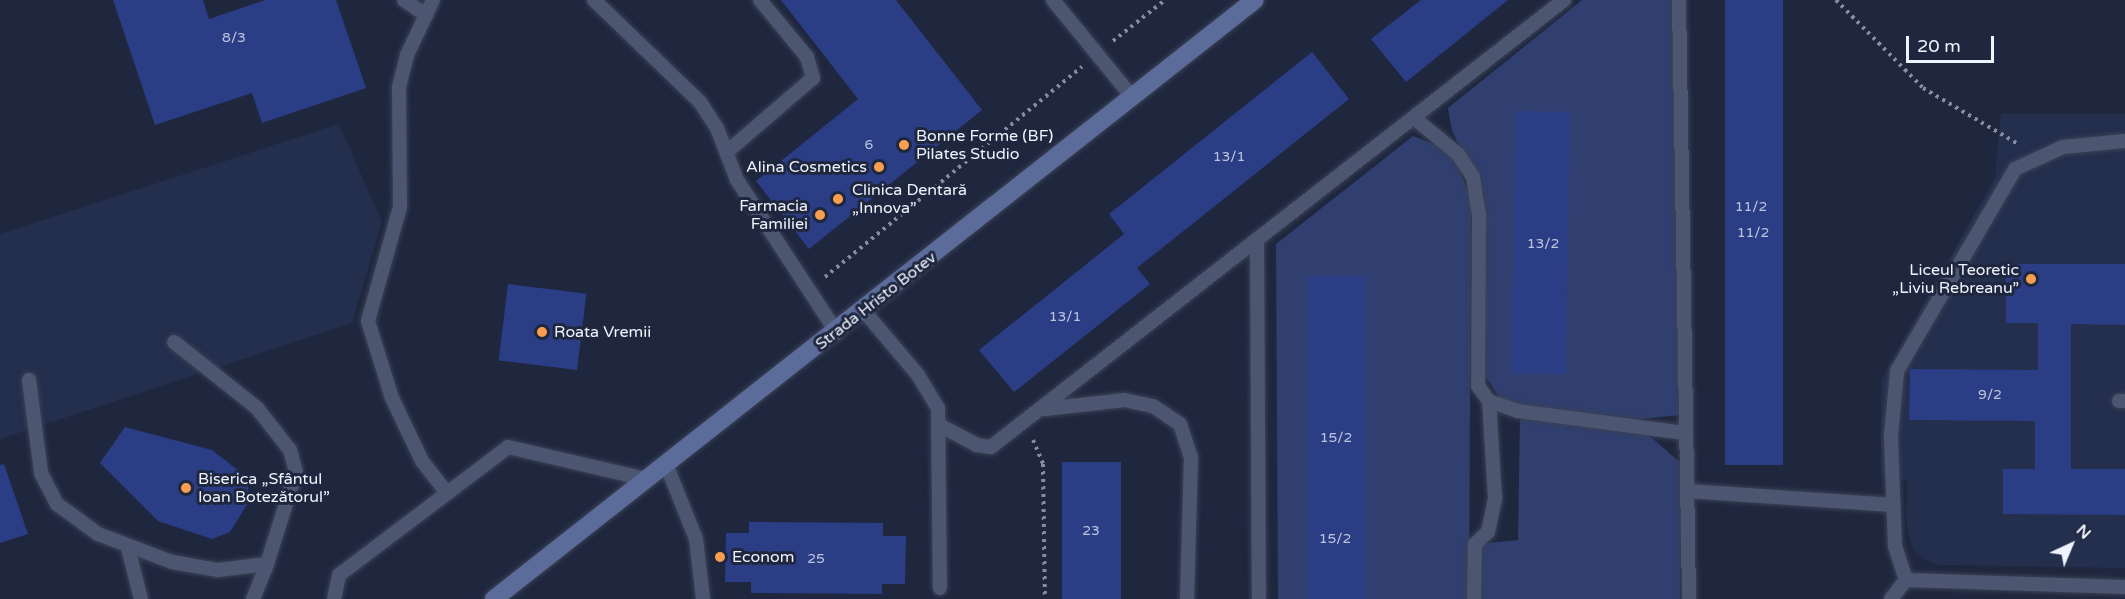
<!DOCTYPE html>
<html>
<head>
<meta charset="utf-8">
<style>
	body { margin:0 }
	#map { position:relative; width:2125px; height:599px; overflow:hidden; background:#1f273f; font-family:"Varela Round",sans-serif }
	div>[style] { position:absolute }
	.built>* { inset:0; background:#242e4d }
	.green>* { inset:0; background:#303f6f }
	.building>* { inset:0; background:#2a3d85; transform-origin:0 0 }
	.path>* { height:4px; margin-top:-2px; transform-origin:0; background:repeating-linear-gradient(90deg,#878d9e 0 3px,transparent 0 7.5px) }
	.roads { filter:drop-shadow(0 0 2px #3c4155) drop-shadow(0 0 2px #3c4155) }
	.service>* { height:14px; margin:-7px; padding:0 7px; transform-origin:7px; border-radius:7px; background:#4c5671 }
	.secondary>* { height:18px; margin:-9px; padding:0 9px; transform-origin:9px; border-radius:9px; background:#5c6c9a }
	.dots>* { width:16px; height:16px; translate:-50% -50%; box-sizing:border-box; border:3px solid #1f273f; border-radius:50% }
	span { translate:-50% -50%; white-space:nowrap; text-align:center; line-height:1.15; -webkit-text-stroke:6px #1f273f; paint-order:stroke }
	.number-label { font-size:14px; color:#bec6df }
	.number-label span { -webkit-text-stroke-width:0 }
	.poi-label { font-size:16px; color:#eff3fd }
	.left { translate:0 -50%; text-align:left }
	.right { translate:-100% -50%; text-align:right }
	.street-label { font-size:16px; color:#eff3fd }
	.north { position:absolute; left:2041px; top:515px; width:60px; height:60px; -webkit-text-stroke:4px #1f273f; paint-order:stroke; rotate:44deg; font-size:16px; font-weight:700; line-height:24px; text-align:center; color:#eff3fd }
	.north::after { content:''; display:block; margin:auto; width:21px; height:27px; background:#eff3fd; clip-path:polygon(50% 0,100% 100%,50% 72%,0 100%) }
	.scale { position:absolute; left:1906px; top:36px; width:88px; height:27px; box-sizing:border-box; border:3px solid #eff3fd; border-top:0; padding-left:8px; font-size:18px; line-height:21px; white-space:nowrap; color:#eff3fd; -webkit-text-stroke:4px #1f273f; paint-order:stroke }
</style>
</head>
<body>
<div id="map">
	<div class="built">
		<i style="clip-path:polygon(2001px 114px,2125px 114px,2125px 568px,1939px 565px,1925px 560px,1912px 548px,1907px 528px,1907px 480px,1881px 478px,1881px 381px,1995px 177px)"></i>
		<i style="clip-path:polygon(339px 124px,382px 222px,352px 323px,0 439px,0 234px)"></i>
	</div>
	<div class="green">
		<i style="clip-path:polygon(1582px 0,1680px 0,1681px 415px,1621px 421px,1516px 405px,1499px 397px,1486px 377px,1484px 193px,1452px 131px,1448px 108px)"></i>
		<i style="clip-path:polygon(1413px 136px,1439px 146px,1456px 162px,1471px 198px,1469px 599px,1278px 599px,1276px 244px)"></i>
		<i style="clip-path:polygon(1520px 417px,1645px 432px,1682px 464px,1680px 599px,1480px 599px,1479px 544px,1518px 540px)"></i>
	</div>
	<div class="building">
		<i style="clip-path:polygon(113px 0,203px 0,209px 19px,265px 0,336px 0,366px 88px,262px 123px,252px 93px,155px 125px)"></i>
		<i style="clip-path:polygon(781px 0,896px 0,982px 110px,809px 249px,756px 181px,858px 99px)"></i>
		<i style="clip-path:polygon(1421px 0,1508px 0,1406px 82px,1371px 39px)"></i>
		<i style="left:1725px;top:0;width:58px;height:465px"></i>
		<i style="clip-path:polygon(1312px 52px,1349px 99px,1137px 268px,1150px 284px,1014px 392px,979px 350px,1124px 234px,1109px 214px)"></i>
		<i style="left:1516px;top:111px;width:54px;height:262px;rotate:1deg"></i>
		<i style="clip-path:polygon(2006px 264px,2125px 264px,2125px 325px,2071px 324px,2071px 469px,2125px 469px,2125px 515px,2003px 514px,2003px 469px,2035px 469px,2035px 421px,1909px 420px,1910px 369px,2038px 370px,2038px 323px,2006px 323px)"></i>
		<i style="left:1309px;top:276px;width:56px;height:323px"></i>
		<i style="left:508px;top:284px;width:79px;height:77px;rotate:7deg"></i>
		<i style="clip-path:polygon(125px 427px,212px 450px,248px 478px,248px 503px,230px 532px,212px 539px,158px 521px,100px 463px)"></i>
		<i style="left:1062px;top:462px;width:59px;height:137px"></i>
		<i style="clip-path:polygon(4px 464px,28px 534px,0 543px,0 465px)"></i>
		<i style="clip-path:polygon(749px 522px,883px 523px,883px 536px,906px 536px,905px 584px,882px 584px,882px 594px,751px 593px,751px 582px,725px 582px,726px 533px,749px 533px)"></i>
	</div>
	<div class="path">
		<i style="left:1836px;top:0;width:124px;rotate:45.3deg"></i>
		<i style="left:1923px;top:88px;width:110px;rotate:30.5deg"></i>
		<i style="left:1113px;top:41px;width:66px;rotate:-38.3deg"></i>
		<i style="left:825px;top:277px;width:332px;rotate:-39.3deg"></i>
		<i style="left:1033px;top:440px;width:26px;rotate:67deg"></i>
		<i style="left:1043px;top:464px;width:135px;rotate:89.2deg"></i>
	</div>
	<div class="roads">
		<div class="service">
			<i style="left:404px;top:0;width:27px;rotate:34deg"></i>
			<i style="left:433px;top:0;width:61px;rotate:115.3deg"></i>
			<i style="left:407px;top:55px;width:33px;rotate:104deg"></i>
			<i style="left:399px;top:87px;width:120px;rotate:89.5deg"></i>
			<i style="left:400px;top:207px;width:118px;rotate:105.7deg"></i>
			<i style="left:368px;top:321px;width:81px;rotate:72.7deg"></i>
			<i style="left:392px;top:398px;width:70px;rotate:64.5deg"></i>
			<i style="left:422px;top:461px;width:41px;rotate:52deg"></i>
			<i style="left:594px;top:0;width:147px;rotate:43.9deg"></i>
			<i style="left:700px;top:102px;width:31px;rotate:57deg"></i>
			<i style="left:717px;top:128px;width:56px;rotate:69deg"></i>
			<i style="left:737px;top:180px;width:183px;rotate:56.8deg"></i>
			<i style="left:1053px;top:0;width:127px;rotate:50.8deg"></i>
			<i style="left:1679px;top:0;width:599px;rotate:89.04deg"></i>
			<i style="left:1414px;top:118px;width:57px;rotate:39.3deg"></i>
			<i style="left:1458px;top:154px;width:27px;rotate:57deg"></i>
			<i style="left:1473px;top:177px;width:36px;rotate:81deg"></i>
			<i style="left:1479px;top:213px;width:173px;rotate:90.3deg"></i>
			<i style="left:1478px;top:386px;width:19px;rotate:54deg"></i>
			<i style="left:1489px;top:401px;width:31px;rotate:19deg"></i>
			<i style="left:1518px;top:411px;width:169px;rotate:7.5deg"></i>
			<i style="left:728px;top:151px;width:112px;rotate:-40.7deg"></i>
			<i style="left:813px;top:78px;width:22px;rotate:-106deg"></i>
			<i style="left:807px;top:57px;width:74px;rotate:-129.5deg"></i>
			<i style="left:1257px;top:239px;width:360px;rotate:89.7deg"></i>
			<i style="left:864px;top:311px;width:84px;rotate:49.8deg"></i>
			<i style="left:918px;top:375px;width:39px;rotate:59deg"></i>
			<i style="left:938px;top:408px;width:180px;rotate:89.4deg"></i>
			<i style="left:29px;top:380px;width:94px;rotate:82.6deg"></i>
			<i style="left:41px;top:473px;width:35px;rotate:63deg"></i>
			<i style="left:57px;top:504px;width:51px;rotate:36.2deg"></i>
			<i style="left:98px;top:534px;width:79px;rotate:20.7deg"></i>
			<i style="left:172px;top:562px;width:47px;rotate:9.9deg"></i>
			<i style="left:218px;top:570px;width:49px;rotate:-7deg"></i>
			<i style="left:267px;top:564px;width:96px;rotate:-72.5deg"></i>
			<i style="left:296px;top:472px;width:23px;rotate:-105deg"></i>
			<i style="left:290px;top:450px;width:53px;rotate:-128.2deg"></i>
			<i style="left:257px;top:408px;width:106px;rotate:-141.5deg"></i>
			<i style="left:2119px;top:401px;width:6px"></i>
			<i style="left:1045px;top:409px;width:80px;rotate:-6.5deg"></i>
			<i style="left:1124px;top:400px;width:30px;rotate:12deg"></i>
			<i style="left:1153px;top:406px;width:32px;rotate:34deg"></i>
			<i style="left:1180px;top:424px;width:35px;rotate:72deg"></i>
			<i style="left:1191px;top:457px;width:142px;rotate:91.6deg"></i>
			<i style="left:941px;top:426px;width:40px;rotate:28deg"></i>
			<i style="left:976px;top:445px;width:15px;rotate:8deg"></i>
			<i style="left:991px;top:447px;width:727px;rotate:-37.96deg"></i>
			<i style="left:666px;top:464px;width:81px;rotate:68.2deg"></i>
			<i style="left:696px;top:539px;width:60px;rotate:83.3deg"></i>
			<i style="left:1687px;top:491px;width:207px;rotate:3.9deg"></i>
			<i style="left:128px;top:548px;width:53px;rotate:75.7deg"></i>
			<i style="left:1906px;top:580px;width:219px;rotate:1.8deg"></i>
			<i style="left:253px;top:599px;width:38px;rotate:-68deg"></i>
			<i style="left:334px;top:599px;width:25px;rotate:-78deg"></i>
			<i style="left:339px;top:575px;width:212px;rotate:-37.1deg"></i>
			<i style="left:508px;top:447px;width:142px;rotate:13.1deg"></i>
			<i style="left:1474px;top:599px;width:55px;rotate:-89deg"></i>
			<i style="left:1475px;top:544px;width:18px;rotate:-43deg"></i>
			<i style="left:1488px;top:532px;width:35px;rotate:-78deg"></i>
			<i style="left:1495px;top:498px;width:97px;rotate:-93.5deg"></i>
			<i style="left:1891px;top:599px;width:24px;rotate:-52deg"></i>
			<i style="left:1906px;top:580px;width:35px;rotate:-108deg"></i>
			<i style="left:1895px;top:547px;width:111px;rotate:-92.1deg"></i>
			<i style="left:1891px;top:436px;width:65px;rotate:-84.7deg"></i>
			<i style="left:1897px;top:371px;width:234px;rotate:-59.7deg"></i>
			<i style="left:2015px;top:169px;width:53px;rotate:-24.6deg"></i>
			<i style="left:2063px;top:147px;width:62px;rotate:-5.5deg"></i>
		</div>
		<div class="secondary">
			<i style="left:494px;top:599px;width:968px;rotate:-38.21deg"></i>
		</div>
	</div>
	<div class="dots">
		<i style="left:904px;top:145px;background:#fa9f4f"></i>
		<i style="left:879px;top:167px;background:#fa9f4f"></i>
		<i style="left:838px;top:199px;background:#fa9f4f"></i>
		<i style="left:820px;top:215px;background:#fa9f4f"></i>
		<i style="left:2031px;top:279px;background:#fa9f4f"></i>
		<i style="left:542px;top:332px;background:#fa9f4f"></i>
		<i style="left:186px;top:488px;background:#fa9f4f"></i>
		<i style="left:720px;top:557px;background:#fa9f4f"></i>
	</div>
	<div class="number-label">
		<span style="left:234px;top:38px">8/3</span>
		<span style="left:869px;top:145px">6</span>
		<span style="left:1229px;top:157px">13/1</span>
		<span style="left:1751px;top:207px">11/2</span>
		<span style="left:1753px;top:233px">11/2</span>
		<span style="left:1543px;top:244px">13/2</span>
		<span style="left:1065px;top:317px">13/1</span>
		<span style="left:1990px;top:395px">9/2</span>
		<span style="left:1336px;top:438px">15/2</span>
		<span style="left:1091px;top:531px">23</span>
		<span style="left:1335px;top:539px">15/2</span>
		<span style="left:816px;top:559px">25</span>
	</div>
	<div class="poi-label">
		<span class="left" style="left:916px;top:145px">Bonne Forme (BF)<br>Pilates Studio</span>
		<span class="right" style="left:867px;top:167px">Alina Cosmetics</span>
		<span class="left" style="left:852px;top:199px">Clinica Dentară<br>„Innova”</span>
		<span class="right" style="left:808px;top:215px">Farmacia<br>Familiei</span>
		<span class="right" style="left:2019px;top:279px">Liceul Teoretic<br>„Liviu Rebreanu”</span>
		<span class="left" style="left:554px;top:332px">Roata Vremii</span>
		<span class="left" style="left:198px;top:488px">Biserica „Sfântul<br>Ioan Botezătorul”</span>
		<span class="left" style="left:732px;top:557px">Econom</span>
	</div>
	<div class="street-label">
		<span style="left:876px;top:301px;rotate:-38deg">Strada Hristo Botev</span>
	</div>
	<div class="north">N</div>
	<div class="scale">20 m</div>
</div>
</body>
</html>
